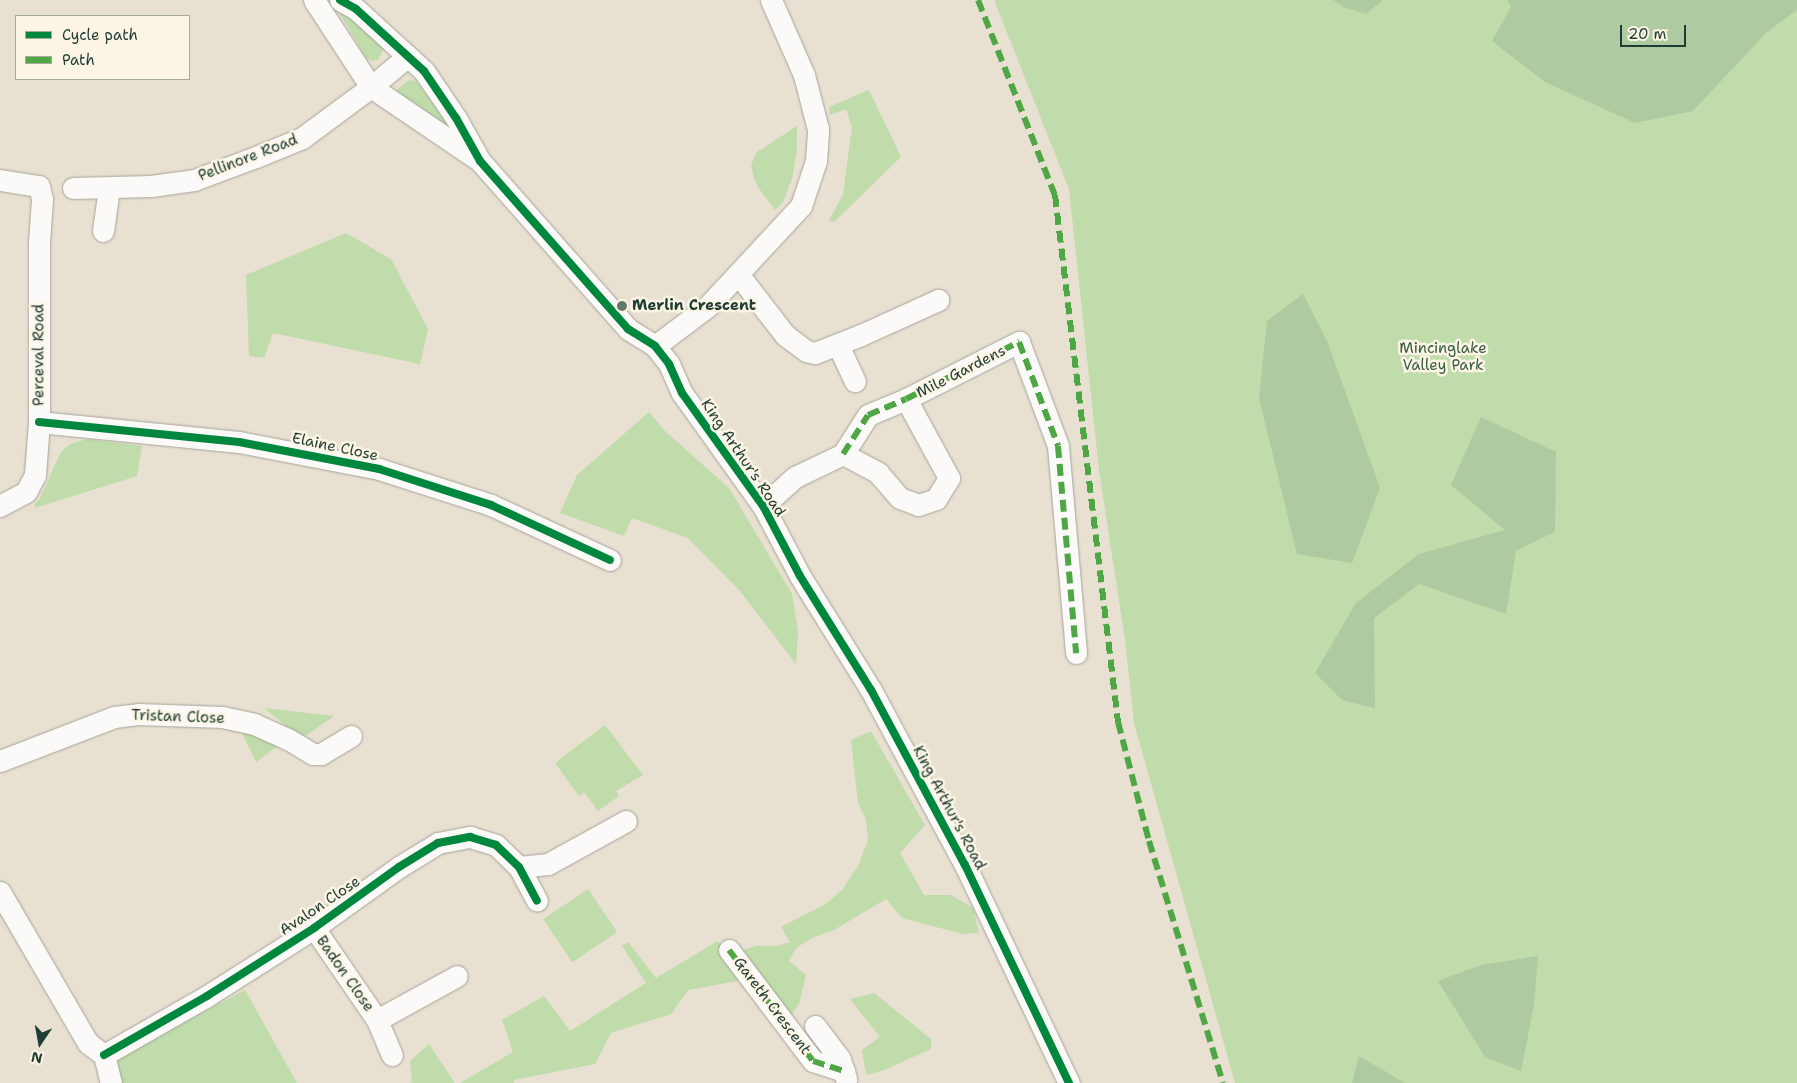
<!DOCTYPE html>
<html>
<head>
<meta charset="utf-8">
<style>
	body { margin:0 }
	#map { position:relative; width:1797px; height:1083px; overflow:hidden; background:#e8e0d1; font-family:"Shantell Sans",sans-serif }
	div>[style] { position:absolute }
	.green>* { inset:0; background:#bfdcaa; transform-origin:0 0 }
	.forest>* { inset:0; background:#aecaa0 }
	.roads { filter:drop-shadow(0 0 1px #a4a499) drop-shadow(0 0 1px #a4a499) }
	.street>* { height:21px; margin:-10.5px; padding:0 10.5px; transform-origin:10.5px; border-radius:10.5px; background:#fcfaf8 }
	.quiet>* { height:6px; margin-top:-3px; transform-origin:0; background:repeating-linear-gradient(90deg,#4fa644 0 12px,transparent 0 18px) }
	.cycleway>* { height:8px; margin:-4px; padding:0 4px; transform-origin:4px; border-radius:4px; background:#00873e }
	.dots>* { width:14px; height:14px; translate:-50% -50%; box-sizing:border-box; border:2px solid #fcf5e5; border-radius:50% }
	span { translate:-50% -50%; white-space:nowrap; text-align:center; line-height:1.15; -webkit-text-stroke:5px #fcf5e5; paint-order:stroke }
	.street-label { font-size:15px; color:#1f3d34 }
	.poi-label { font-size:15px; color:#1f3d34; font-weight:700 }
	.left { translate:0 -50%; text-align:left }
	.park-label { font-size:15px; color:#385c45 }
	.legend { position:absolute; left:15px; top:15px; width:175px; height:65px; box-sizing:border-box; background:#fcf5e5; border:1px solid #a4ab9e; margin:0; padding:6px 9px; list-style:none; font-size:15px; color:#1f3d34 }
	.legend li { display:flex; align-items:center; gap:10px; height:25px }
	.legend b { width:25px; border:1px solid #a4ab9e }
	.north { position:absolute; left:15px; top:1018px; width:50px; height:50px; -webkit-text-stroke:4px #fcf5e5; paint-order:stroke; rotate:192deg; font-size:14px; font-weight:700; line-height:20px; text-align:center; color:#1f3d34 }
	.north::after { content:''; display:block; margin:auto; width:18px; height:22px; background:#1f3d34; clip-path:polygon(50% 0,100% 100%,50% 72%,0 100%) }
	.scale { position:absolute; left:1620px; top:25px; width:66px; height:22px; box-sizing:border-box; border:2px solid #1f3d34; border-top:0; padding-left:6px; font-size:15px; line-height:18px; white-space:nowrap; color:#1f3d34; -webkit-text-stroke:4px #fcf5e5; paint-order:stroke }
</style>
</head>
<body>
<div id="map">
	<div class="green">
		<i style="clip-path:polygon(994px 0,1797px 0,1797px 1083px,1235px 1083px,1134px 723px,1125px 640px,1099px 470px,1069px 189px)"></i>
		<i style="clip-path:polygon(343px 11px,385px 46px,378px 60px,372px 61px,366px 58px,340px 14px)"></i>
		<i style="clip-path:polygon(409px 80px,416px 81px,447px 122px,444px 125px,397px 95px,397px 90px)"></i>
		<i style="clip-path:polygon(869px 90px,901px 157px,834px 222px,829px 221px,843px 194px,852px 127px,846px 109px,830px 115px,829px 107px)"></i>
		<i style="clip-path:polygon(797px 126px,797px 151px,792px 179px,783px 202px,775px 210px,760px 190px,754px 178px,751px 165px,757px 152px)"></i>
		<i style="clip-path:polygon(346px 233px,391px 259px,428px 329px,420px 364px,273px 333px,264px 358px,249px 356px,246px 275px)"></i>
		<i style="clip-path:polygon(649px 412px,665px 431px,729px 488px,792px 594px,798px 631px,796px 664px,740px 591px,688px 538px,632px 518px,624px 536px,560px 513px,577px 475px)"></i>
		<i style="clip-path:polygon(87px 439px,142px 446px,137px 476px,35px 508px,35px 503px,39px 500px,61px 452px,70px 444px)"></i>
		<i style="clip-path:polygon(264px 708px,334px 716px,307px 735px,298px 736px)"></i>
		<i style="clip-path:polygon(605px 725px,643px 775px,616px 791px,619px 796px,598px 811px,584px 792px,579px 796px,555px 763px)"></i>
		<i style="clip-path:polygon(248px 730px,279px 745px,256px 762px,241px 731px)"></i>
		<i style="clip-path:polygon(871px 731px,925px 825px,900px 853px,924px 895px,951px 895px,973px 908px,979px 933px,963px 934px,902px 918px,886px 899px,834px 930px,812px 938px,796px 948px,789px 961px,806px 975px,799px 1004px,793px 1012px,791px 1022px,737px 952px,756px 946px,776px 946px,790px 942px,781px 927px,826px 904px,843px 889px,859px 864px,868px 840px,866px 820px,858px 803px,851px 740px)"></i>
		<i style="left:588px;top:889px;width:52px;height:54px;rotate:56deg"></i>
		<i style="clip-path:polygon(718px 941px,743px 980px,688px 990px,671px 1014px,611px 1033px,595px 1064px,514px 1080px,514px 1083px,460px 1083px,513px 1052px,502px 1020px,544px 996px,570px 1031px,646px 983px,622px 946px,628px 942px,656px 978px)"></i>
		<i style="clip-path:polygon(245px 990px,297px 1083px,116px 1083px,110px 1062px)"></i>
		<i style="clip-path:polygon(874px 993px,931px 1039px,931px 1049px,882px 1071px,866px 1075px,862px 1050px,880px 1037px,850px 999px)"></i>
		<i style="clip-path:polygon(429px 1044px,455px 1083px,409px 1083px,412px 1082px,410px 1061px)"></i>
	</div>
	<div class="forest">
		<i style="clip-path:polygon(1333px 0,1383px 0,1366px 14px,1344px 7px)"></i>
		<i style="clip-path:polygon(1507px 0,1797px 0,1797px 10px,1766px 33px,1693px 111px,1635px 123px,1545px 82px,1492px 41px,1511px 7px)"></i>
		<i style="clip-path:polygon(1303px 294px,1327px 341px,1380px 488px,1352px 563px,1297px 554px,1259px 398px,1267px 321px)"></i>
		<i style="clip-path:polygon(1481px 417px,1556px 452px,1555px 532px,1516px 551px,1506px 614px,1419px 584px,1374px 618px,1375px 708px,1342px 700px,1315px 673px,1356px 603px,1419px 554px,1505px 530px,1451px 485px)"></i>
		<i style="clip-path:polygon(1538px 956px,1534px 1005px,1521px 1071px,1485px 1057px,1438px 981px,1481px 965px)"></i>
		<i style="clip-path:polygon(1359px 1056px,1405px 1083px,1352px 1083px)"></i>
	</div>
	<div class="roads">
		<div class="street">
			<i style="left:314px;top:0;width:104px;rotate:56.8deg"></i>
			<i style="left:371px;top:87px;width:127px;rotate:34.1deg"></i>
			<i style="left:340px;top:0;width:18px;rotate:29deg"></i>
			<i style="left:356px;top:9px;width:92px;rotate:42.4deg"></i>
			<i style="left:424px;top:71px;width:57px;rotate:55.8deg"></i>
			<i style="left:456px;top:118px;width:49px;rotate:60.8deg"></i>
			<i style="left:480px;top:161px;width:224px;rotate:48.6deg"></i>
			<i style="left:628px;top:329px;width:32px;rotate:32deg"></i>
			<i style="left:655px;top:346px;width:23px;rotate:52deg"></i>
			<i style="left:669px;top:364px;width:32px;rotate:66deg"></i>
			<i style="left:682px;top:393px;width:139px;rotate:54.4deg"></i>
			<i style="left:763px;top:506px;width:79px;rotate:62.1deg"></i>
			<i style="left:800px;top:576px;width:134px;rotate:58.1deg"></i>
			<i style="left:871px;top:690px;width:199px;rotate:61.8deg"></i>
			<i style="left:965px;top:865px;width:242px;rotate:64.5deg"></i>
			<i style="left:0;top:180px;width:39px;rotate:9deg"></i>
			<i style="left:39px;top:186px;width:13px;rotate:77deg"></i>
			<i style="left:42px;top:199px;width:44px;rotate:93.9deg"></i>
			<i style="left:39px;top:243px;width:179px;rotate:90deg"></i>
			<i style="left:39px;top:422px;width:53px;rotate:94.3deg"></i>
			<i style="left:35px;top:475px;width:19px;rotate:118deg"></i>
			<i style="left:26px;top:492px;width:30px;rotate:152deg"></i>
			<i style="left:73px;top:188px;width:78px;rotate:-1.5deg"></i>
			<i style="left:151px;top:186px;width:43px;rotate:-7.9deg"></i>
			<i style="left:194px;top:180px;width:66px;rotate:-20.4deg"></i>
			<i style="left:256px;top:157px;width:50px;rotate:-22.4deg"></i>
			<i style="left:302px;top:138px;width:86px;rotate:-36.5deg"></i>
			<i style="left:371px;top:87px;width:48px;rotate:-40deg"></i>
			<i style="left:103px;top:231px;width:43px;rotate:-82.1deg"></i>
			<i style="left:738px;top:274px;width:77px;rotate:52.4deg"></i>
			<i style="left:785px;top:335px;width:26px;rotate:37deg"></i>
			<i style="left:806px;top:351px;width:9px;rotate:13deg"></i>
			<i style="left:815px;top:353px;width:49px;rotate:-21.4deg"></i>
			<i style="left:861px;top:335px;width:85px;rotate:-24.4deg"></i>
			<i style="left:838px;top:345px;width:40px;rotate:65deg"></i>
			<i style="left:655px;top:346px;width:66px;rotate:-37deg"></i>
			<i style="left:708px;top:306px;width:137px;rotate:-47.1deg"></i>
			<i style="left:801px;top:206px;width:47px;rotate:-71.6deg"></i>
			<i style="left:816px;top:161px;width:32px;rotate:-86deg"></i>
			<i style="left:818px;top:129px;width:56px;rotate:-104.5deg"></i>
			<i style="left:804px;top:75px;width:82px;rotate:-113.7deg"></i>
			<i style="left:39px;top:422px;width:201px;rotate:5.7deg"></i>
			<i style="left:239px;top:442px;width:143px;rotate:10.9deg"></i>
			<i style="left:379px;top:469px;width:118px;rotate:17.8deg"></i>
			<i style="left:491px;top:505px;width:131px;rotate:24.8deg"></i>
			<i style="left:843px;top:454px;width:46px;rotate:-57.3deg"></i>
			<i style="left:868px;top:415px;width:41px;rotate:-22.8deg"></i>
			<i style="left:906px;top:399px;width:127px;rotate:-26.8deg"></i>
			<i style="left:1019px;top:342px;width:111px;rotate:69.4deg"></i>
			<i style="left:1058px;top:446px;width:208px;rotate:85deg"></i>
			<i style="left:763px;top:506px;width:43px;rotate:-42.2deg"></i>
			<i style="left:795px;top:477px;width:53px;rotate:-25.6deg"></i>
			<i style="left:843px;top:454px;width:40px;rotate:28deg"></i>
			<i style="left:878px;top:473px;width:33px;rotate:49deg"></i>
			<i style="left:900px;top:498px;width:19px;rotate:21deg"></i>
			<i style="left:918px;top:505px;width:19px;rotate:-18deg"></i>
			<i style="left:936px;top:499px;width:25px;rotate:-58deg"></i>
			<i style="left:949px;top:478px;width:90px;rotate:-118.6deg"></i>
			<i style="left:0;top:761px;width:122px;rotate:-21.1deg"></i>
			<i style="left:114px;top:717px;width:24px;rotate:-7deg"></i>
			<i style="left:138px;top:714px;width:84px;rotate:2deg"></i>
			<i style="left:222px;top:717px;width:33px;rotate:12deg"></i>
			<i style="left:254px;top:724px;width:37px;rotate:24deg"></i>
			<i style="left:288px;top:739px;width:29px;rotate:31deg"></i>
			<i style="left:313px;top:754px;width:8px"></i>
			<i style="left:321px;top:754px;width:35px;rotate:-31deg"></i>
			<i style="left:519px;top:867px;width:29px;rotate:-6deg"></i>
			<i style="left:548px;top:864px;width:89px;rotate:-28.9deg"></i>
			<i style="left:0;top:892px;width:175px;rotate:59.8deg"></i>
			<i style="left:88px;top:1043px;width:20px;rotate:37deg"></i>
			<i style="left:104px;top:1055px;width:29px;rotate:76deg"></i>
			<i style="left:314px;top:928px;width:112px;rotate:55.6deg"></i>
			<i style="left:377px;top:1020px;width:38px;rotate:67deg"></i>
			<i style="left:729px;top:950px;width:139px;rotate:52.9deg"></i>
			<i style="left:813px;top:1061px;width:33px;rotate:18deg"></i>
			<i style="left:377px;top:1020px;width:91px;rotate:-28.8deg"></i>
			<i style="left:815px;top:1026px;width:41px;rotate:52.9deg"></i>
			<i style="left:840px;top:1059px;width:21px;rotate:73deg"></i>
			<i style="left:104px;top:1055px;width:119px;rotate:-29.8deg"></i>
			<i style="left:207px;top:996px;width:127px;rotate:-32.4deg"></i>
			<i style="left:314px;top:928px;width:105px;rotate:-35.7deg"></i>
			<i style="left:399px;top:867px;width:46px;rotate:-31.6deg"></i>
			<i style="left:438px;top:843px;width:33px;rotate:-11deg"></i>
			<i style="left:470px;top:837px;width:27px;rotate:17deg"></i>
			<i style="left:496px;top:845px;width:32px;rotate:44deg"></i>
			<i style="left:519px;top:867px;width:38px;rotate:62deg"></i>
		</div>
	</div>
	<div class="quiet">
		<i style="left:978px;top:0;width:210px;rotate:68.5deg"></i>
		<i style="left:1055px;top:195px;width:531px;rotate:83.18deg"></i>
		<i style="left:1118px;top:722px;width:123px;rotate:75.4deg"></i>
		<i style="left:1149px;top:841px;width:253px;rotate:73deg"></i>
		<i style="left:843px;top:454px;width:46px;rotate:-57.3deg"></i>
		<i style="left:868px;top:415px;width:41px;rotate:-22.8deg"></i>
		<i style="left:906px;top:399px;width:127px;rotate:-26.8deg"></i>
		<i style="left:1019px;top:342px;width:111px;rotate:69.4deg"></i>
		<i style="left:1058px;top:446px;width:208px;rotate:85deg"></i>
		<i style="left:729px;top:950px;width:139px;rotate:52.9deg"></i>
		<i style="left:813px;top:1061px;width:33px;rotate:18deg"></i>
	</div>
	<div class="cycleway">
		<i style="left:340px;top:0;width:18px;rotate:29deg"></i>
		<i style="left:356px;top:9px;width:92px;rotate:42.4deg"></i>
		<i style="left:424px;top:71px;width:57px;rotate:55.8deg"></i>
		<i style="left:456px;top:118px;width:49px;rotate:60.8deg"></i>
		<i style="left:480px;top:161px;width:224px;rotate:48.6deg"></i>
		<i style="left:628px;top:329px;width:32px;rotate:32deg"></i>
		<i style="left:655px;top:346px;width:23px;rotate:52deg"></i>
		<i style="left:669px;top:364px;width:32px;rotate:66deg"></i>
		<i style="left:682px;top:393px;width:139px;rotate:54.4deg"></i>
		<i style="left:763px;top:506px;width:79px;rotate:62.1deg"></i>
		<i style="left:800px;top:576px;width:134px;rotate:58.1deg"></i>
		<i style="left:871px;top:690px;width:199px;rotate:61.8deg"></i>
		<i style="left:965px;top:865px;width:242px;rotate:64.5deg"></i>
		<i style="left:39px;top:422px;width:201px;rotate:5.7deg"></i>
		<i style="left:239px;top:442px;width:143px;rotate:10.9deg"></i>
		<i style="left:379px;top:469px;width:118px;rotate:17.8deg"></i>
		<i style="left:491px;top:505px;width:131px;rotate:24.8deg"></i>
		<i style="left:104px;top:1055px;width:119px;rotate:-29.8deg"></i>
		<i style="left:207px;top:996px;width:127px;rotate:-32.4deg"></i>
		<i style="left:314px;top:928px;width:105px;rotate:-35.7deg"></i>
		<i style="left:399px;top:867px;width:46px;rotate:-31.6deg"></i>
		<i style="left:438px;top:843px;width:33px;rotate:-11deg"></i>
		<i style="left:470px;top:837px;width:27px;rotate:17deg"></i>
		<i style="left:496px;top:845px;width:32px;rotate:44deg"></i>
		<i style="left:519px;top:867px;width:38px;rotate:62deg"></i>
	</div>
	<div class="dots">
		<i style="left:622px;top:306px;background:#65766b"></i>
	</div>
	<div class="street-label">
		<span style="left:248px;top:158px;rotate:-21deg">Pellinore Road</span>
		<span style="left:39px;top:355px;rotate:-90deg">Perceval Road</span>
		<span style="left:961px;top:372px;rotate:-27deg">Mile Gardens</span>
		<span style="left:335px;top:447px;rotate:12deg">Elaine Close</span>
		<span style="left:743px;top:458px;rotate:56deg">King Arthur's Road</span>
		<span style="left:178px;top:717px;rotate:2deg">Tristan Close</span>
		<span style="left:949px;top:808px;rotate:62deg">King Arthur's Road</span>
		<span style="left:320px;top:906px;rotate:-34deg">Avalon Close</span>
		<span style="left:345px;top:974px;rotate:55deg">Badon Close</span>
		<span style="left:772px;top:1006px;rotate:53deg">Gareth Crescent</span>
	</div>
	<div class="poi-label">
		<span class="left" style="left:632px;top:306px">Merlin Crescent</span>
	</div>
	<div class="park-label">
		<span style="left:1443px;top:357px">Mincinglake<br>Valley Park</span>
	</div>
	<ul class="legend">
	<li><b style="height:6px;background:#00873e"></b>Cycle path</li>
	<li><b style="height:6px;background:#4fa644"></b>Path</li>
	</ul>
	<div class="north">N</div>
	<div class="scale">20 m</div>
</div>
</body>
</html>
